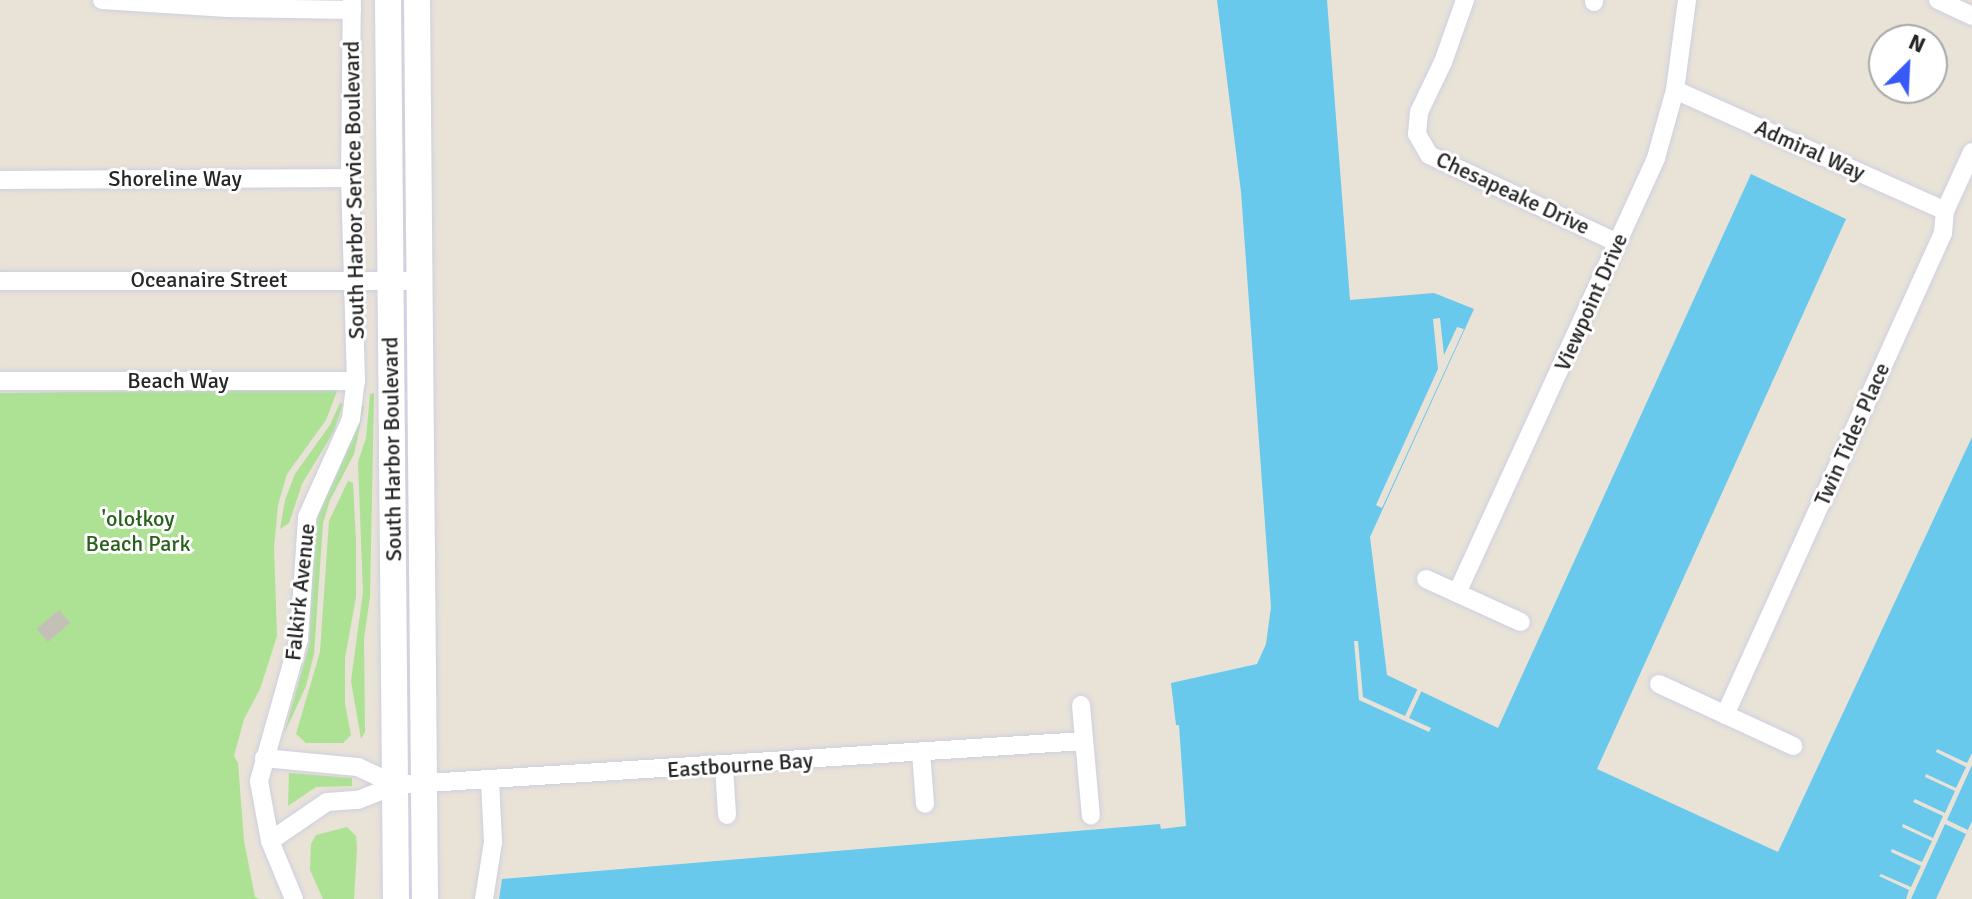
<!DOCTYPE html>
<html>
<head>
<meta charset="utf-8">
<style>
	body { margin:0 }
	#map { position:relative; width:1972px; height:899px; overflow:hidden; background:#e9e2d7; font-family:Signika,sans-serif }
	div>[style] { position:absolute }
	.green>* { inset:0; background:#ade193 }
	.water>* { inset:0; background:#69c9ed }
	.pier>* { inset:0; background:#e9e2d7 }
	.building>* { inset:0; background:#c4bfb7; transform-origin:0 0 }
	.roads { filter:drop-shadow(0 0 2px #cdd0e0) drop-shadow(0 0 2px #cdd0e0) }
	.street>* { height:18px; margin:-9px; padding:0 9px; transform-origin:9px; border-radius:9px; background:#fff }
	.secondary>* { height:26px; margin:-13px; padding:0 13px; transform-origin:13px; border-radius:13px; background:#fff }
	span { translate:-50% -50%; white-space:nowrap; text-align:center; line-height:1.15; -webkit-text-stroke:6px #fff; paint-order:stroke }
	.street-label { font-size:22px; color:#262626 }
	.park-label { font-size:22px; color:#276119 }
	.north { position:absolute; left:1868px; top:24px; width:80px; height:80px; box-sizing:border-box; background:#fff; border:2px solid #a8a8a8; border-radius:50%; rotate:24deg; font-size:22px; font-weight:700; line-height:32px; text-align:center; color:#262626 }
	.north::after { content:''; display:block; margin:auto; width:28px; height:36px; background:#3659f8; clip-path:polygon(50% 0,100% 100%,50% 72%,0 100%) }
</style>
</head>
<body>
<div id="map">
	<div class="green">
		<i style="clip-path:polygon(334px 389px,337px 391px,326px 420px,287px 474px,278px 505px,274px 548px,277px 636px,260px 689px,244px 719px,234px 756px,238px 763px,244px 841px,255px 897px,259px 899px,0 899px,0 393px)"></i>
		<i style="clip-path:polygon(374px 393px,370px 597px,364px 638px,365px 732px,361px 739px,351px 681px,363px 592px,358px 462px,366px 438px,370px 394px)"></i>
		<i style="clip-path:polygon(340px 403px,343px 404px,334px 431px,302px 484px,289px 523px,280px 529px,285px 500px,295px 474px,330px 425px)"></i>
		<i style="clip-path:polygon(361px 404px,364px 407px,354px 454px,330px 500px,323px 523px,314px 654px,306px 686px,284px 734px,309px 645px,315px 528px,320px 506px,357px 428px)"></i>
		<i style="clip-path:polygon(348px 481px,353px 483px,356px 542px,356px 597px,345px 658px,345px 704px,351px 735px,343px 743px,306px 743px,296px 734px,320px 652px,329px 521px)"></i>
		<i style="clip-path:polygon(289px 773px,352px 778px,352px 786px,316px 787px,288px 806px)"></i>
		<i style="clip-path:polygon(347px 827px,356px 836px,357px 848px,354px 899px,323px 899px,310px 870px,311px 844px,316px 835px)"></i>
	</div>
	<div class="water">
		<i style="clip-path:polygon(1217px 0,1327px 0,1350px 300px,1434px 293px,1474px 309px,1370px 537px,1387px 675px,1498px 728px,1751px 174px,1846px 219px,1597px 769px,1778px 852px,1972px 437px,1972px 821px,1936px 899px,499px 899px,502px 879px,1160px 824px,1161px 829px,1186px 826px,1179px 725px,1176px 725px,1171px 683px,1257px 664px,1266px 644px,1271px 607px,1241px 192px)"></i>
	</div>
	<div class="pier">
		<i style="clip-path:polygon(1440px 318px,1444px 355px,1457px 327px,1464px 329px,1382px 508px,1376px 505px,1438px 369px,1433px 319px)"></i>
		<i style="clip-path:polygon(1354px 641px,1358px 641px,1363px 697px,1405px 716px,1418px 688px,1422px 690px,1409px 718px,1431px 728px,1429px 732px,1359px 700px)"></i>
		<i style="clip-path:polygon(1937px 749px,1967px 763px,1972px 753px,1972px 765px,1947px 820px,1968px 830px,1966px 834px,1945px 824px,1911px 899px,1906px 899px,1909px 890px,1879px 876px,1881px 874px,1911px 887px,1921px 866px,1891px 852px,1892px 849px,1922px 862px,1932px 841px,1902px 827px,1903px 824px,1933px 838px,1943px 816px,1913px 802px,1915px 799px,1945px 813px,1955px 791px,1925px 777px,1926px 774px,1956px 788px,1966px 767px,1936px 752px)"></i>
	</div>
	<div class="building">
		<i style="left:59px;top:610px;width:17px;height:29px;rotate:50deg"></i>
	</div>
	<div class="roads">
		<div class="street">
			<i style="left:102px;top:0;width:126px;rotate:3.6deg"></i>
			<i style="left:228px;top:8px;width:124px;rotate:0.9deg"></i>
			<i style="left:1465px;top:0;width:66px;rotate:109.5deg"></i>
			<i style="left:1443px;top:62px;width:55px;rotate:115.6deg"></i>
			<i style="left:1419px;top:112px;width:22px;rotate:95deg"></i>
			<i style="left:1417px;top:134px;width:24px;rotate:60deg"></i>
			<i style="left:1429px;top:155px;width:208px;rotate:25deg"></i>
			<i style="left:1594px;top:0;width:2px;rotate:90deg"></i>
			<i style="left:1938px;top:0;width:38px;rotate:25deg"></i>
			<i style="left:1675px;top:90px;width:296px;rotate:24.1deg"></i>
			<i style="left:0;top:180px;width:350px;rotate:-0.3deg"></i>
			<i style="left:0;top:281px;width:418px"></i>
			<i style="left:0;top:381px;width:356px"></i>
			<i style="left:1426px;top:579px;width:104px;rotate:24.4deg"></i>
			<i style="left:1457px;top:593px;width:478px;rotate:-65.4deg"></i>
			<i style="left:1656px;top:158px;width:71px;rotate:-74.4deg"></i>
			<i style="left:1675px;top:90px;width:91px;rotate:-82.4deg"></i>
			<i style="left:1659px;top:684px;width:148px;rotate:24.8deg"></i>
			<i style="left:1081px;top:705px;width:111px;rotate:84.9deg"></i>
			<i style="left:1725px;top:715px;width:529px;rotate:-65.66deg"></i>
			<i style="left:1943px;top:233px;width:22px;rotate:-85deg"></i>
			<i style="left:1945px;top:211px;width:65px;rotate:-65.4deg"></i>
			<i style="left:921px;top:753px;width:51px;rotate:85.5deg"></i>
			<i style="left:264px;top:758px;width:94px;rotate:5.5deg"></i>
			<i style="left:358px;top:767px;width:42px;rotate:25.3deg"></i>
			<i style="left:724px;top:767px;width:48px;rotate:86.4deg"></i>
			<i style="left:270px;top:841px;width:69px;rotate:-34.4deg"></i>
			<i style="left:327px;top:802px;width:31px;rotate:-4deg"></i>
			<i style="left:358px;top:800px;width:41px;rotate:-21.5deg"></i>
			<i style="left:396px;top:785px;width:689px;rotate:-3.66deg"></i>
			<i style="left:294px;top:899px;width:63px;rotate:-112.5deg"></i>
			<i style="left:270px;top:841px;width:61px;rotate:-100.4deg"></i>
			<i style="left:259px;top:781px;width:148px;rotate:-74.3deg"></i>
			<i style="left:299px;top:639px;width:122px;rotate:-86.2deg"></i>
			<i style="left:307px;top:517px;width:107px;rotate:-65.8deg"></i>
			<i style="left:351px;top:419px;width:38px;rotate:-83deg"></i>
			<i style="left:356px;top:381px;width:203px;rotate:-91.7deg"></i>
			<i style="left:350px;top:178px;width:178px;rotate:-89.4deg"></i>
			<i style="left:484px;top:899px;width:58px;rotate:-81deg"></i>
			<i style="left:493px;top:842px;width:62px;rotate:-92.8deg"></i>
		</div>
		<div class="secondary">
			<i style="left:388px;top:0;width:899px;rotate:89.49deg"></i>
			<i style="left:417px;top:0;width:899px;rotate:89.49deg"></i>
		</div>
	</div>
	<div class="street-label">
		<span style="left:1810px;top:150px;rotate:24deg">Admiral Way</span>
		<span style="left:175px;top:179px">Shoreline Way</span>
		<span style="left:354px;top:190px;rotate:-91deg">South Harbor Service Boulevard</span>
		<span style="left:1513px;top:193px;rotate:25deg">Chesapeake Drive</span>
		<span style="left:209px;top:280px">Oceanaire Street</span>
		<span style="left:1591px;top:302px;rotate:-66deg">Viewpoint Drive</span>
		<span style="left:178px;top:381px">Beach Way</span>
		<span style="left:1852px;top:434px;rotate:-66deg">Twin Tides Place</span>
		<span style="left:392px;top:449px;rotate:-91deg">South Harbor Boulevard</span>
		<span style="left:300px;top:592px;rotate:-84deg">Falkirk Avenue</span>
		<span style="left:740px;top:765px;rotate:-4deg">Eastbourne Bay</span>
	</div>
	<div class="park-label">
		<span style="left:138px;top:531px">'olołkoy<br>Beach Park</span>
	</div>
	<div class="north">N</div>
</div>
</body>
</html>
